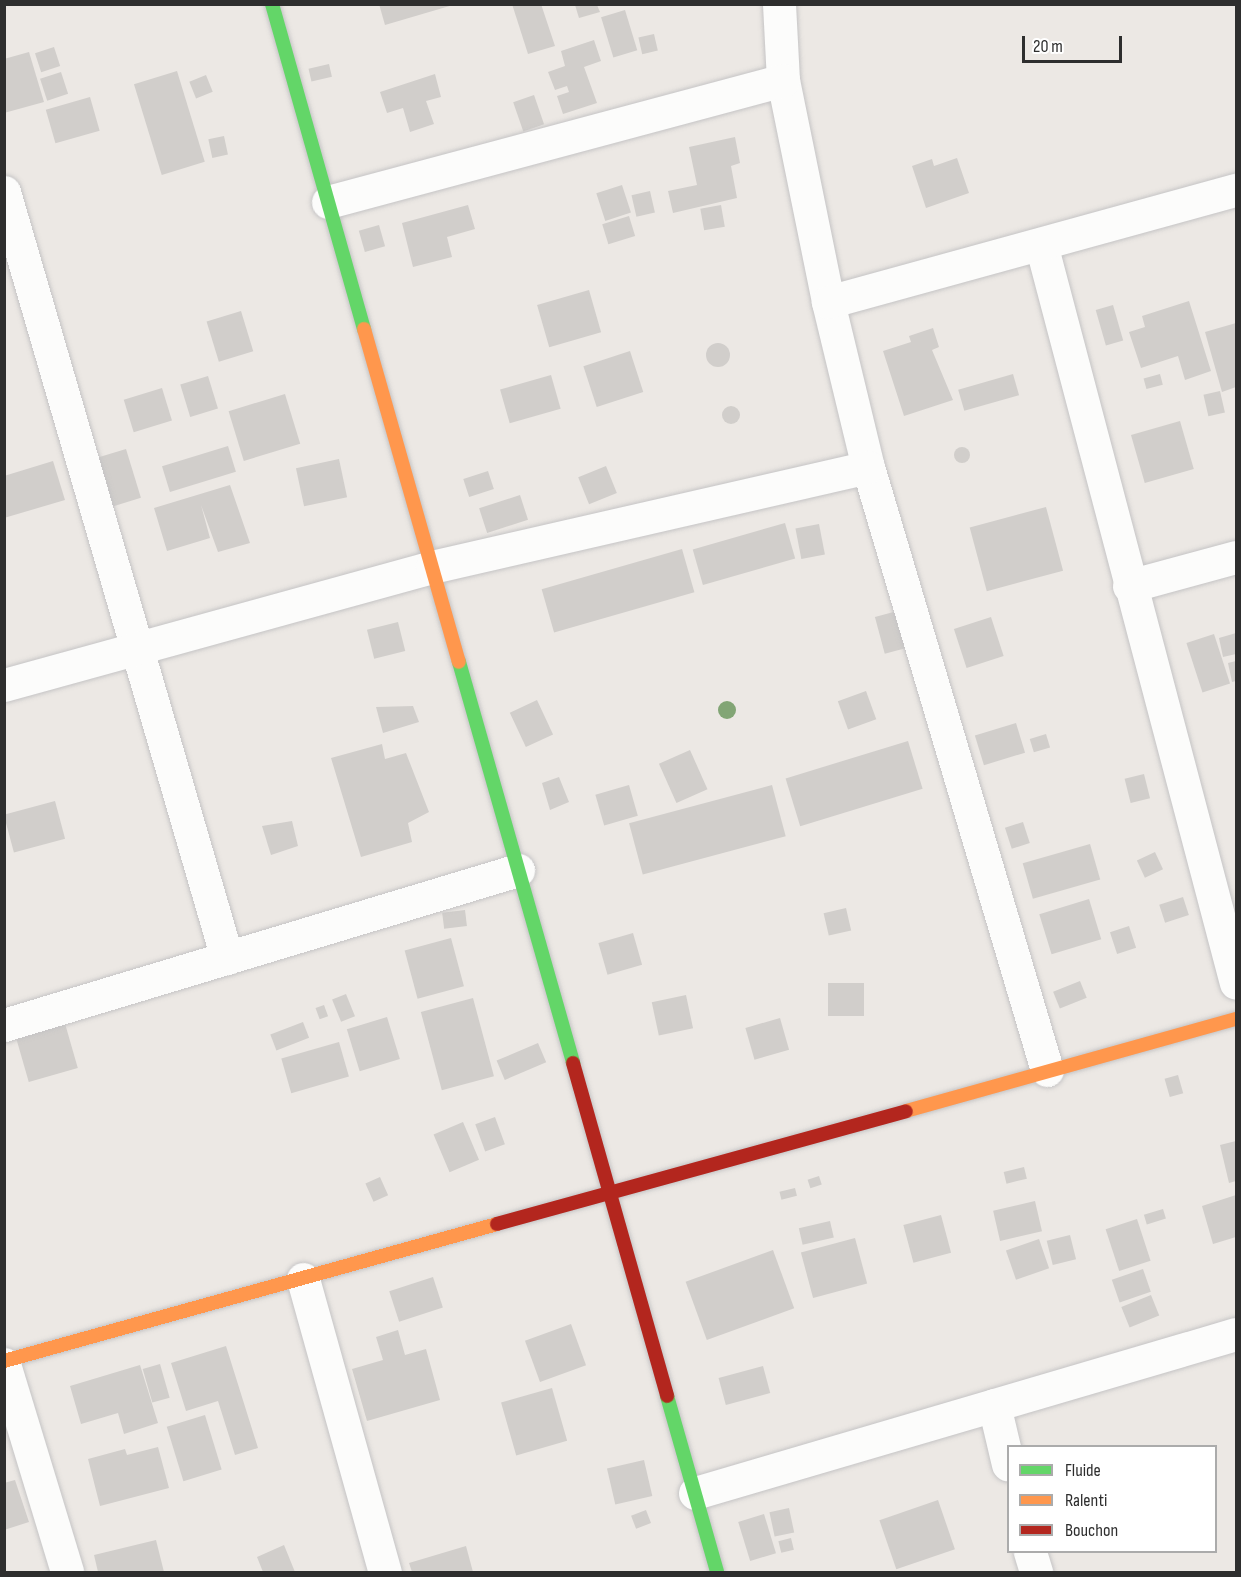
<!DOCTYPE html>
<html>
<head>
<meta charset="utf-8">
<style>
	body { margin:0 }
	#map { position:relative; width:1241px; height:1577px; overflow:hidden; background:#ece8e4; font-family:"Sofia Sans Condensed",sans-serif }
	div>[style] { position:absolute }
	.building>* { inset:0; background:#d1cecb; transform-origin:0 0 }
	.round { border-radius:50% }
	.roads { filter:drop-shadow(0 0 2px #c5c4c5) drop-shadow(0 0 2px #c5c4c5) }
	.street>* { height:33px; margin:-16.5px; padding:0 16.5px; transform-origin:16.5px; border-radius:16.5px; background:#fcfcfb }
	.fast>* { height:14px; margin:-7px; padding:0 7px; transform-origin:7px; border-radius:7px; background:#63d668 }
	.slow>* { height:14px; margin:-7px; padding:0 7px; transform-origin:7px; border-radius:7px; background:#ff974d }
	.jam>* { height:14px; margin:-7px; padding:0 7px; transform-origin:7px; border-radius:7px; background:#b3261e }
	.trees>* { width:18px; height:18px; margin:-9px; border-radius:50%; background:#82a575 }
	span { translate:-50% -50%; white-space:nowrap; text-align:center; line-height:1.15; -webkit-text-stroke:4.5px #fff; paint-order:stroke }
	.frame { position:absolute; inset:0; border:6px solid #2e2e2e; pointer-events:none }
	.legend { position:absolute; left:1007px; top:1445px; width:210px; height:108px; box-sizing:border-box; background:#fff; border:2px solid #ababab; margin:0; padding:8px 10px; list-style:none; font-size:18px; color:#2e2e2e }
	.legend li { display:flex; align-items:center; gap:12px; height:30px }
	.legend b { width:30px; border:2px solid #ababab }
	.scale { position:absolute; left:1022px; top:36px; width:100px; height:27px; box-sizing:border-box; border:3px solid #2e2e2e; border-top:0; padding-left:8px; font-size:18px; line-height:21px; white-space:nowrap; color:#2e2e2e; -webkit-text-stroke:4px #fff; paint-order:stroke }
</style>
</head>
<body>
<div id="map">
	<div class="building">
		<i style="clip-path:polygon(379px 4px,453px 4px,453px 5px,385px 25px)"></i>
		<i style="clip-path:polygon(512px 4px,541px 4px,555px 46px,528px 54px)"></i>
		<i style="clip-path:polygon(575px 5px,597px 5px,600px 12px,579px 18px)"></i>
		<i style="left:625px;top:10px;width:42px;height:25px;rotate:73deg"></i>
		<i style="left:654px;top:34px;width:17px;height:16px;rotate:77deg"></i>
		<i style="clip-path:polygon(594px 40px,601px 61px,584px 67px,597px 103px,563px 114px,557px 96px,569px 92px,567px 86px,555px 90px,548px 72px,565px 66px,561px 51px)"></i>
		<i style="left:54px;top:47px;width:20px;height:20px;rotate:72deg"></i>
		<i style="clip-path:polygon(29px 52px,44px 102px,4px 113px,4px 59px)"></i>
		<i style="left:329px;top:64px;width:13px;height:21px;rotate:77deg"></i>
		<i style="left:177px;top:71px;width:95px;height:45px;rotate:73deg"></i>
		<i style="left:61px;top:72px;width:23px;height:22px;rotate:72deg"></i>
		<i style="clip-path:polygon(435px 74px,441px 97px,426px 101px,434px 124px,410px 132px,403px 108px,387px 113px,380px 92px)"></i>
		<i style="left:206px;top:75px;width:18px;height:18px;rotate:68deg"></i>
		<i style="left:534px;top:95px;width:31px;height:22px;rotate:71deg"></i>
		<i style="left:90px;top:97px;width:35px;height:46px;rotate:74deg"></i>
		<i style="left:224px;top:136px;width:19px;height:16px;rotate:78deg"></i>
		<i style="clip-path:polygon(735px 137px,740px 163px,731px 166px,737px 198px,673px 213px,668px 191px,697px 185px,689px 147px)"></i>
		<i style="clip-path:polygon(957px 158px,969px 193px,926px 208px,912px 166px,932px 159px,934px 166px)"></i>
		<i style="left:622px;top:185px;width:29px;height:27px;rotate:72deg"></i>
		<i style="left:650px;top:191px;width:22px;height:19px;rotate:77deg"></i>
		<i style="clip-path:polygon(468px 205px,475px 229px,447px 237px,452px 257px,413px 267px,402px 223px)"></i>
		<i style="left:721px;top:205px;width:22px;height:21px;rotate:80deg"></i>
		<i style="left:629px;top:216px;width:21px;height:28px;rotate:73deg"></i>
		<i style="left:379px;top:225px;width:22px;height:21px;rotate:74deg"></i>
		<i style="left:589px;top:290px;width:44px;height:54px;rotate:74deg"></i>
		<i style="clip-path:polygon(1189px 301px,1211px 371px,1185px 380px,1178px 356px,1141px 368px,1129px 332px,1145px 327px,1142px 316px)"></i>
		<i style="left:1113px;top:305px;width:37px;height:18px;rotate:74deg"></i>
		<i style="left:241px;top:311px;width:42px;height:36px;rotate:73deg"></i>
		<i style="clip-path:polygon(1236px 323px,1236px 387px,1222px 392px,1205px 332px)"></i>
		<i style="clip-path:polygon(933px 328px,939px 347px,932px 350px,953px 400px,904px 416px,883px 351px,911px 342px,909px 336px)"></i>
		<i class="round" style="left:706px;top:343px;width:24px;height:24px"></i>
		<i style="left:630px;top:351px;width:43px;height:49px;rotate:72deg"></i>
		<i style="left:1013px;top:374px;width:22px;height:57px;rotate:74deg"></i>
		<i style="left:1160px;top:374px;width:11px;height:17px;rotate:75deg"></i>
		<i style="left:551px;top:375px;width:35px;height:53px;rotate:74deg"></i>
		<i style="left:208px;top:376px;width:34px;height:29px;rotate:73deg"></i>
		<i style="left:162px;top:388px;width:34px;height:40px;rotate:73deg"></i>
		<i style="left:1220px;top:391px;width:22px;height:17px;rotate:77deg"></i>
		<i style="left:285px;top:394px;width:52px;height:59px;rotate:73deg"></i>
		<i class="round" style="left:722px;top:406px;width:18px;height:18px"></i>
		<i style="left:1180px;top:421px;width:50px;height:51px;rotate:74deg"></i>
		<i style="left:228px;top:446px;width:27px;height:69px;rotate:73deg"></i>
		<i class="round" style="left:954px;top:447px;width:16px;height:16px"></i>
		<i style="left:126px;top:449px;width:51px;height:32px;rotate:73deg"></i>
		<i style="left:339px;top:459px;width:39px;height:44px;rotate:78deg"></i>
		<i style="clip-path:polygon(53px 461px,65px 500px,4px 518px,4px 476px)"></i>
		<i style="left:606px;top:466px;width:29px;height:30px;rotate:68deg"></i>
		<i style="left:488px;top:471px;width:19px;height:26px;rotate:72deg"></i>
		<i style="clip-path:polygon(230px 485px,250px 543px,218px 552px,201px 505px,210px 538px,167px 551px,154px 508px)"></i>
		<i style="left:520px;top:495px;width:26px;height:43px;rotate:72deg"></i>
		<i style="left:1046px;top:507px;width:66px;height:79px;rotate:75deg"></i>
		<i style="left:785px;top:523px;width:37px;height:96px;rotate:74deg"></i>
		<i style="left:819px;top:524px;width:31px;height:24px;rotate:79deg"></i>
		<i style="left:682px;top:549px;width:45px;height:146px;rotate:74deg"></i>
		<i style="left:901px;top:610px;width:38px;height:27px;rotate:75deg"></i>
		<i style="left:991px;top:617px;width:41px;height:39px;rotate:72deg"></i>
		<i style="left:398px;top:622px;width:30px;height:32px;rotate:76deg"></i>
		<i style="clip-path:polygon(1236px 633px,1236px 654px,1223px 657px,1219px 638px)"></i>
		<i style="left:1214px;top:634px;width:52px;height:29px;rotate:72deg"></i>
		<i style="clip-path:polygon(1236px 661px,1236px 681px,1232px 682px,1228px 663px)"></i>
		<i style="left:866px;top:691px;width:30px;height:30px;rotate:70deg"></i>
		<i style="left:537px;top:700px;width:38px;height:30px;rotate:65deg"></i>
		<i style="clip-path:polygon(413px 706px,419px 722px,383px 733px,376px 707px)"></i>
		<i style="left:1016px;top:723px;width:31px;height:43px;rotate:73deg"></i>
		<i style="left:1046px;top:734px;width:14px;height:17px;rotate:73deg"></i>
		<i style="left:908px;top:741px;width:50px;height:128px;rotate:73deg"></i>
		<i style="clip-path:polygon(382px 744px,385px 759px,406px 753px,429px 812px,408px 823px,412px 842px,361px 857px,331px 758px)"></i>
		<i style="left:690px;top:750px;width:43px;height:34px;rotate:66deg"></i>
		<i style="left:1144px;top:774px;width:25px;height:20px;rotate:76deg"></i>
		<i style="clip-path:polygon(559px 777px,569px 802px,550px 810px,542px 783px)"></i>
		<i style="left:629px;top:785px;width:32px;height:35px;rotate:74deg"></i>
		<i style="left:772px;top:785px;width:53px;height:148px;rotate:75deg"></i>
		<i style="left:55px;top:801px;width:39px;height:53px;rotate:75deg"></i>
		<i style="clip-path:polygon(292px 821px,298px 846px,271px 855px,262px 826px)"></i>
		<i style="left:1023px;top:822px;width:22px;height:19px;rotate:72deg"></i>
		<i style="left:1090px;top:844px;width:37px;height:70px;rotate:74deg"></i>
		<i style="left:1155px;top:852px;width:19px;height:20px;rotate:65deg"></i>
		<i style="left:1183px;top:897px;width:19px;height:25px;rotate:72deg"></i>
		<i style="left:1089px;top:899px;width:42px;height:52px;rotate:73deg"></i>
		<i style="left:846px;top:908px;width:23px;height:23px;rotate:77deg"></i>
		<i style="left:465px;top:910px;width:16px;height:23px;rotate:83deg"></i>
		<i style="left:1129px;top:926px;width:23px;height:20px;rotate:72deg"></i>
		<i style="left:633px;top:933px;width:33px;height:36px;rotate:74deg"></i>
		<i style="left:451px;top:938px;width:50px;height:48px;rotate:75deg"></i>
		<i style="left:1080px;top:981px;width:18px;height:29px;rotate:68deg"></i>
		<i style="left:828px;top:983px;width:36px;height:33px"></i>
		<i style="left:346px;top:994px;width:24px;height:15px;rotate:68deg"></i>
		<i style="left:686px;top:995px;width:34px;height:35px;rotate:78deg"></i>
		<i style="left:473px;top:998px;width:81px;height:54px;rotate:75deg"></i>
		<i style="left:324px;top:1005px;width:12px;height:9px;rotate:70deg"></i>
		<i style="left:387px;top:1017px;width:44px;height:42px;rotate:73deg"></i>
		<i style="left:780px;top:1018px;width:33px;height:36px;rotate:74deg"></i>
		<i style="left:64px;top:1020px;width:50px;height:51px;rotate:74deg"></i>
		<i style="left:303px;top:1022px;width:17px;height:35px;rotate:69deg"></i>
		<i style="left:339px;top:1042px;width:36px;height:60px;rotate:74deg"></i>
		<i style="left:538px;top:1043px;width:21px;height:45px;rotate:67deg"></i>
		<i style="left:1178px;top:1075px;width:19px;height:14px;rotate:74deg"></i>
		<i style="left:495px;top:1117px;width:29px;height:21px;rotate:70deg"></i>
		<i style="left:463px;top:1122px;width:41px;height:32px;rotate:67deg"></i>
		<i style="clip-path:polygon(1236px 1141px,1236px 1181px,1229px 1183px,1220px 1145px)"></i>
		<i style="left:1024px;top:1167px;width:12px;height:21px;rotate:76deg"></i>
		<i style="left:819px;top:1176px;width:9px;height:12px;rotate:72deg"></i>
		<i style="left:380px;top:1177px;width:20px;height:16px;rotate:66deg"></i>
		<i style="left:795px;top:1188px;width:8px;height:16px;rotate:76deg"></i>
		<i style="clip-path:polygon(1236px 1195px,1236px 1237px,1213px 1244px,1202px 1206px)"></i>
		<i style="left:1035px;top:1201px;width:31px;height:43px;rotate:77deg"></i>
		<i style="left:1163px;top:1209px;width:10px;height:20px;rotate:73deg"></i>
		<i style="left:941px;top:1215px;width:39px;height:39px;rotate:75deg"></i>
		<i style="left:1137px;top:1219px;width:44px;height:33px;rotate:72deg"></i>
		<i style="left:830px;top:1221px;width:17px;height:32px;rotate:77deg"></i>
		<i style="left:1070px;top:1235px;width:25px;height:24px;rotate:76deg"></i>
		<i style="left:855px;top:1238px;width:47px;height:56px;rotate:75deg"></i>
		<i style="left:1039px;top:1239px;width:31px;height:35px;rotate:71deg"></i>
		<i style="left:773px;top:1250px;width:62px;height:93px;rotate:70deg"></i>
		<i style="left:1143px;top:1269px;width:24px;height:33px;rotate:71deg"></i>
		<i style="left:433px;top:1277px;width:32px;height:46px;rotate:72deg"></i>
		<i style="left:1151px;top:1295px;width:22px;height:32px;rotate:68deg"></i>
		<i style="left:571px;top:1324px;width:44px;height:49px;rotate:70deg"></i>
		<i style="clip-path:polygon(398px 1330px,405px 1355px,426px 1349px,440px 1400px,367px 1421px,352px 1369px,383px 1360px,376px 1337px)"></i>
		<i style="clip-path:polygon(226px 1346px,258px 1448px,235px 1455px,218px 1401px,186px 1411px,171px 1363px)"></i>
		<i style="left:160px;top:1364px;width:35px;height:18px;rotate:74deg"></i>
		<i style="clip-path:polygon(140px 1365px,158px 1423px,124px 1434px,118px 1413px,81px 1424px,70px 1386px)"></i>
		<i style="left:763px;top:1366px;width:28px;height:46px;rotate:75deg"></i>
		<i style="left:552px;top:1388px;width:55px;height:53px;rotate:74deg"></i>
		<i style="left:205px;top:1415px;width:57px;height:40px;rotate:73deg"></i>
		<i style="clip-path:polygon(158px 1447px,169px 1488px,100px 1506px,88px 1459px,125px 1449px,127px 1455px)"></i>
		<i style="left:644px;top:1460px;width:37px;height:38px;rotate:77deg"></i>
		<i style="clip-path:polygon(15px 1480px,29px 1522px,4px 1530px,4px 1483px)"></i>
		<i style="left:938px;top:1500px;width:52px;height:62px;rotate:71deg"></i>
		<i style="left:789px;top:1508px;width:25px;height:20px;rotate:78deg"></i>
		<i style="left:646px;top:1510px;width:14px;height:16px;rotate:69deg"></i>
		<i style="left:764px;top:1514px;width:41px;height:27px;rotate:73deg"></i>
		<i style="left:791px;top:1538px;width:12px;height:13px;rotate:76deg"></i>
		<i style="clip-path:polygon(156px 1540px,164px 1572px,98px 1572px,94px 1555px)"></i>
		<i style="clip-path:polygon(284px 1545px,295px 1572px,263px 1572px,257px 1557px)"></i>
		<i style="clip-path:polygon(466px 1546px,473px 1572px,412px 1572px,409px 1563px)"></i>
	</div>
	<div class="roads">
		<div class="street">
			<i style="left:779px;top:4px;width:76px;rotate:87deg"></i>
			<i style="left:783px;top:80px;width:227px;rotate:78.5deg"></i>
			<i style="left:828px;top:302px;width:170px;rotate:76.4deg"></i>
			<i style="left:868px;top:467px;width:629px;rotate:73.47deg"></i>
			<i style="left:4px;top:192px;width:798px;rotate:73.77deg"></i>
			<i style="left:328px;top:202px;width:471px;rotate:-15deg"></i>
			<i style="left:1041px;top:244px;width:764px;rotate:75.22deg"></i>
			<i style="left:828px;top:302px;width:423px;rotate:-15.4deg"></i>
			<i style="left:1129px;top:586px;width:111px;rotate:-15.2deg"></i>
			<i style="left:4px;top:685px;width:444px;rotate:-15.4deg"></i>
			<i style="left:432px;top:567px;width:447px;rotate:-12.9deg"></i>
			<i style="left:4px;top:1025px;width:537px;rotate:-16.78deg"></i>
			<i style="left:303px;top:1279px;width:304px;rotate:74.4deg"></i>
			<i style="left:4px;top:1364px;width:217px;rotate:73.1deg"></i>
			<i style="left:994px;top:1405px;width:61px;rotate:76.7deg"></i>
			<i style="left:695px;top:1493px;width:564px;rotate:-16.38deg"></i>
			<i style="left:1030px;top:1552px;width:21px;rotate:73deg"></i>
		</div>
		<div class="fast">
			<i style="left:272px;top:4px;width:338px;rotate:74.2deg"></i>
			<i style="left:459px;top:662px;width:417px;rotate:74.1deg"></i>
			<i style="left:667px;top:1396px;width:183px;rotate:74.1deg"></i>
		</div>
		<div class="slow">
			<i style="left:364px;top:329px;width:346px;rotate:74.1deg"></i>
			<i style="left:906px;top:1111px;width:343px;rotate:-15.6deg"></i>
			<i style="left:4px;top:1361px;width:512px;rotate:-15.53deg"></i>
		</div>
		<div class="jam">
			<i style="left:573px;top:1063px;width:346px;rotate:74.2deg"></i>
			<i style="left:497px;top:1224px;width:424px;rotate:-15.4deg"></i>
		</div>
	</div>
	<div class="trees">
		<i style="left:727px;top:710px"></i>
	</div>
	<div class="frame"></div>
	<ul class="legend">
	<li><b style="height:8px;background:#63d668"></b>Fluide</li>
	<li><b style="height:8px;background:#ff974d"></b>Ralenti</li>
	<li><b style="height:8px;background:#b3261e"></b>Bouchon</li>
	</ul>
	<div class="scale">20 m</div>
</div>
</body>
</html>
